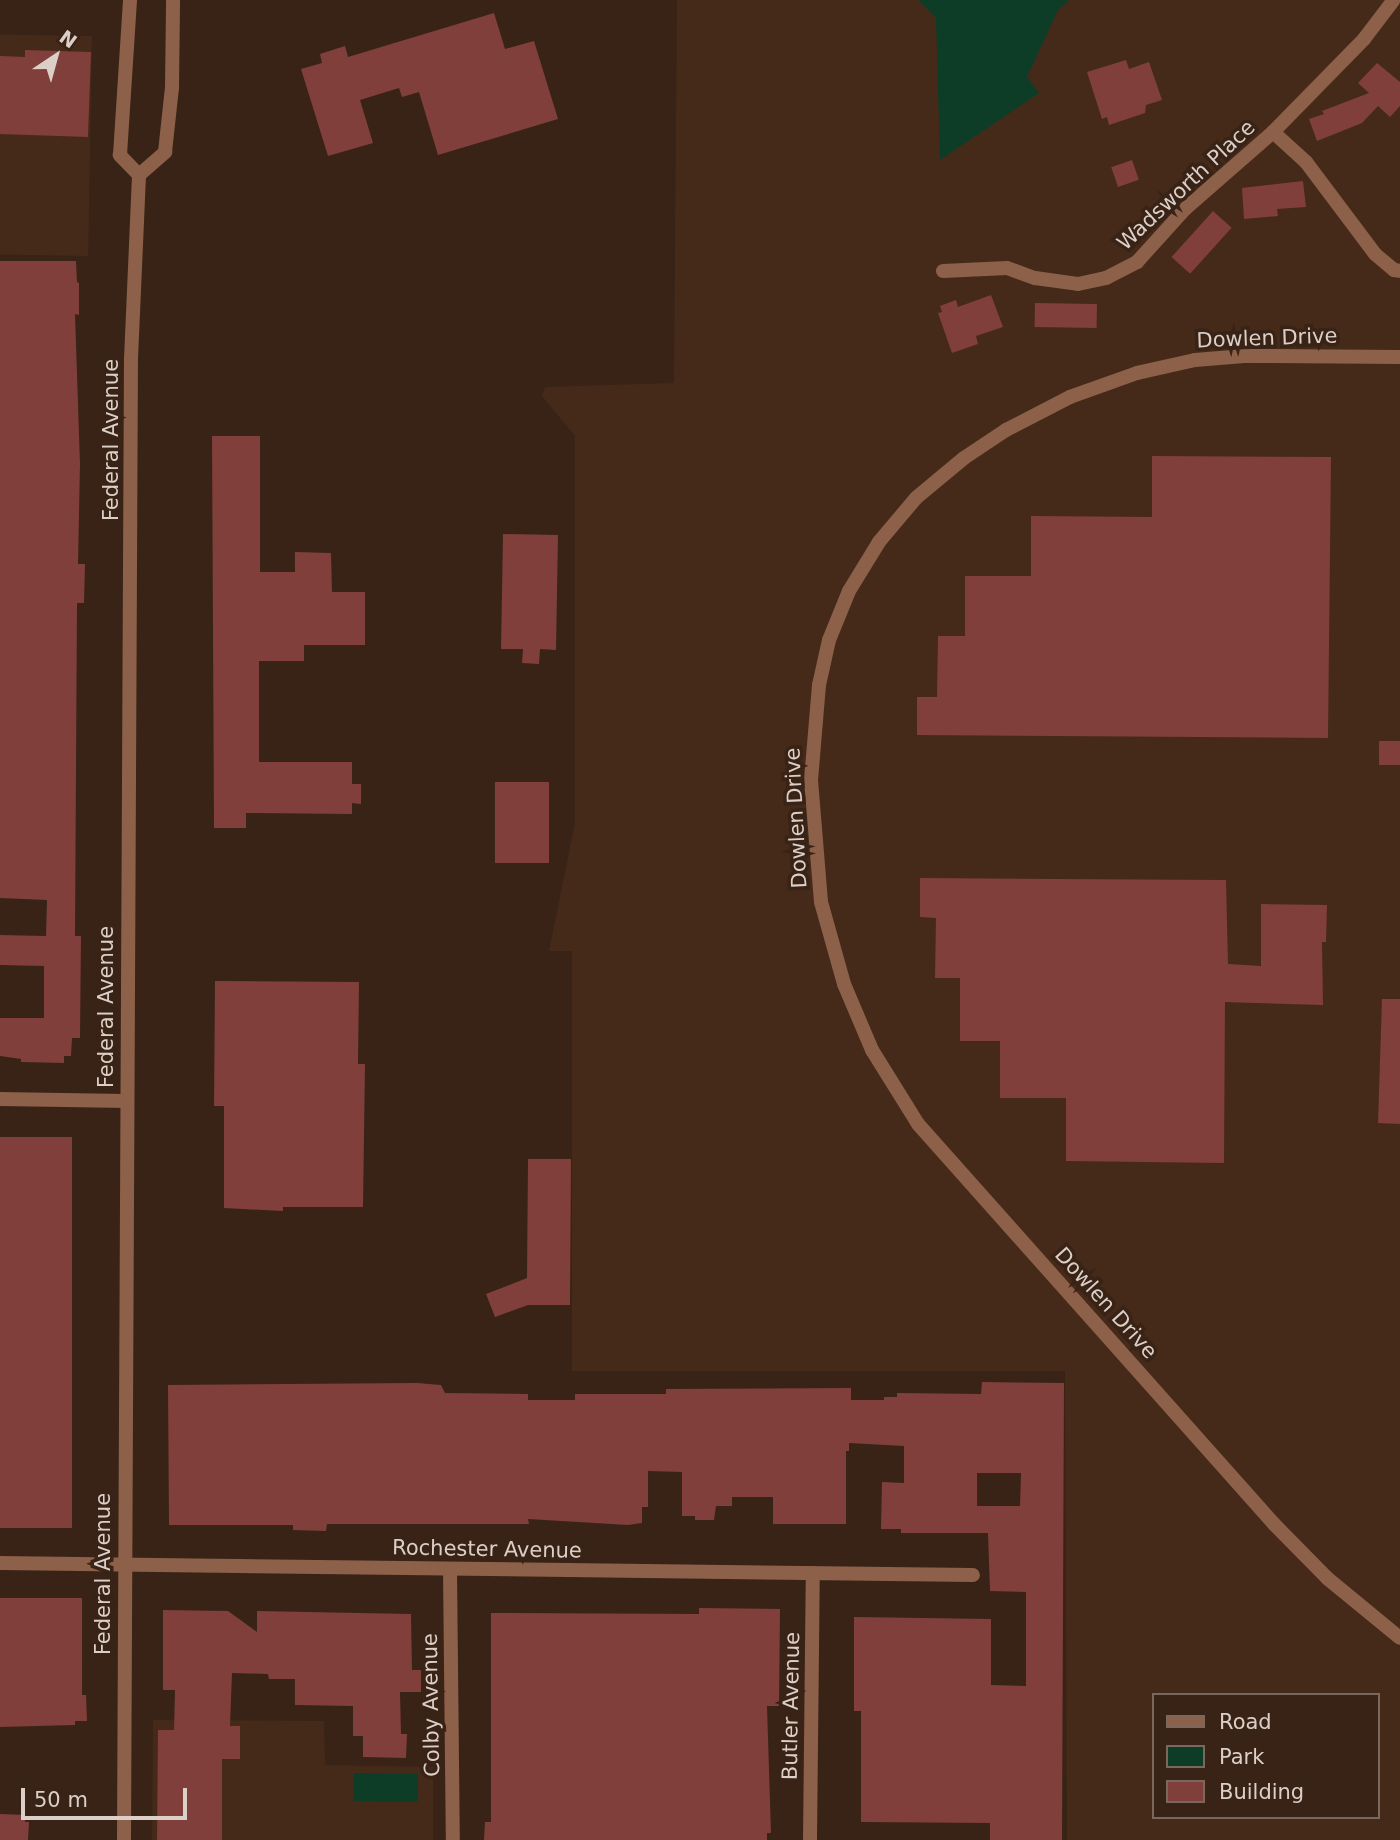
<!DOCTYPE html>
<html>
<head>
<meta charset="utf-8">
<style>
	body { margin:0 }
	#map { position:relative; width:1400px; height:1840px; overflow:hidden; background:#382316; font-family:"DejaVu Sans",sans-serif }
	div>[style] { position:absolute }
	.built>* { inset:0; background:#452a19; transform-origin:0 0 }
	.green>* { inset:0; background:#0d3d27; transform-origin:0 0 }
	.building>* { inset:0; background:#803f3a; transform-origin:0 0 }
	.minor>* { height:14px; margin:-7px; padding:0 7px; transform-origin:7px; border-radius:7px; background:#8d6049 }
	.tertiary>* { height:14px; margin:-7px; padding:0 7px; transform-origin:7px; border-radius:7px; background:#8d6049 }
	span { translate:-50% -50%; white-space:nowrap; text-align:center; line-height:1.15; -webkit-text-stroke:7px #382316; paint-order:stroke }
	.street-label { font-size:21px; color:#dccfc7 }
	.legend { position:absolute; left:1152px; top:1693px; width:228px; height:126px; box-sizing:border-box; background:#382316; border:2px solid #7a685d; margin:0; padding:9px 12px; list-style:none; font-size:21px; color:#dccfc7 }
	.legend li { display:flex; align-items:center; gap:14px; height:35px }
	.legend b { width:35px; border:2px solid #7a685d }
	.north { position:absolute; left:21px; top:21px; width:70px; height:70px; -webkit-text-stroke:5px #382316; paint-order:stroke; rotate:36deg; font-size:19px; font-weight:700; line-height:28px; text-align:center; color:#dccfc7 }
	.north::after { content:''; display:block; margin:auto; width:24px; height:32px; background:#dccfc7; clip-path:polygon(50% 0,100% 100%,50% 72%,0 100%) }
	.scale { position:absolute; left:21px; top:1788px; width:166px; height:32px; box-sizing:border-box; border:4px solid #dccfc7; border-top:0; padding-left:9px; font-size:21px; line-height:24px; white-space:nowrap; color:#dccfc7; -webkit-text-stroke:5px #382316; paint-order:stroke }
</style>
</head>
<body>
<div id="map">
	<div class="built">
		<i style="clip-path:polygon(evenodd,677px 0,1400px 0,1400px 1840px,1067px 1840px,1065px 1371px,572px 1371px,572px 951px,549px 951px,575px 823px,575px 436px,542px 396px,545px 387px,674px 383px,677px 0,1153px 1695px,1377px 1695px,1377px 1817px,1153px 1817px,1153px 1695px)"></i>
		<i style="left:92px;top:36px;width:220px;height:93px;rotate:91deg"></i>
		<i style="clip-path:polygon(153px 1720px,324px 1721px,325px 1765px,433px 1767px,433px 1840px,152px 1840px)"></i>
	</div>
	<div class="green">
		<i style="clip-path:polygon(918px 0,1069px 0,1058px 10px,1027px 77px,1039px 93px,940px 160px,936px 18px)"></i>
		<i style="left:354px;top:1773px;width:64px;height:28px;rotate:1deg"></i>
	</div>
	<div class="building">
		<i style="clip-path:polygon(494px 13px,505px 49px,534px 41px,558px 119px,438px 155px,419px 92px,402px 97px,399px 88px,360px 100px,373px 143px,328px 156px,301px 69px,322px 63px,320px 54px,345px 46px,348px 57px)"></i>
		<i style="clip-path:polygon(25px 50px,91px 52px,88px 137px,0 134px,0 56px,25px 57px)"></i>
		<i style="clip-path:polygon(1126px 60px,1129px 69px,1149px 62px,1162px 100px,1146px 105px,1145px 113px,1109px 125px,1107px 117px,1102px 119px,1087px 72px)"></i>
		<i style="clip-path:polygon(1377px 63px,1400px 82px,1400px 106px,1390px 117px,1378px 106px,1362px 123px,1317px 141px,1309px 119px,1324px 114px,1322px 111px,1369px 93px,1358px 83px)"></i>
		<i style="left:1132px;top:160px;width:21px;height:22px;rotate:71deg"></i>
		<i style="clip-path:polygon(1303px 181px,1306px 207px,1277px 209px,1278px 216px,1244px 219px,1242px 188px)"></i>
		<i style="left:1213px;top:211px;width:25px;height:62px;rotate:42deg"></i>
		<i style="clip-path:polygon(0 261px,76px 261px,77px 282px,79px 283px,79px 315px,75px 314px,80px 464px,78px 564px,85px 564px,84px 603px,77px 603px,75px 936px,81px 936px,80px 1038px,72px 1038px,71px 1056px,64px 1056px,64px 1063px,21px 1062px,21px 1059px,0 1056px,0 1018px,44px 1018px,44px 966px,0 965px,0 935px,46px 936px,47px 900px,0 898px)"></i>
		<i style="clip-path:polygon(991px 295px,1003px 327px,976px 336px,978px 344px,952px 353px,938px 313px,942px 312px,940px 306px,956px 300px,958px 307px)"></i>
		<i style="left:1035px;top:303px;width:62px;height:24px;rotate:1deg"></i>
		<i style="clip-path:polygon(212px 436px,260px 436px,260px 572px,295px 572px,295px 552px,331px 553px,332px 592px,365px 592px,365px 645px,304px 645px,304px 661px,259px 661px,259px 762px,352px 762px,352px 784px,361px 784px,361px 804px,352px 803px,352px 814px,246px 813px,246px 828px,214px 828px)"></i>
		<i style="clip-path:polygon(1152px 456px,1331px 457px,1328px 738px,917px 735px,917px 697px,937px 697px,938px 636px,965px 636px,965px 576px,1031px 576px,1031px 516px,1152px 517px)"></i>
		<i style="clip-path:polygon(503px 534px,558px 535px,556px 650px,540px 649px,539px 664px,522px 663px,523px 649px,501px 649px)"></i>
		<i style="left:1379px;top:741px;width:21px;height:24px"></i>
		<i style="left:495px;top:782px;width:54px;height:81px"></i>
		<i style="clip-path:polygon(920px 878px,1226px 880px,1228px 964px,1261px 966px,1261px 904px,1327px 905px,1326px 942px,1322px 942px,1323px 1005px,1225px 1002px,1224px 1163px,1066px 1161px,1066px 1098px,1000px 1098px,1000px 1041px,960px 1041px,960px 978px,935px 978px,936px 918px,920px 917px)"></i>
		<i style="clip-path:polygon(215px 981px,359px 982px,358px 1064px,365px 1064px,363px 1207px,283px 1207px,283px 1211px,224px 1208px,224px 1106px,214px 1106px)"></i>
		<i style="clip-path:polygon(1382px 999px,1400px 999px,1400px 1124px,1378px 1123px)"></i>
		<i style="left:0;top:1137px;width:72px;height:391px"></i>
		<i style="clip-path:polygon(528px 1159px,571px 1159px,570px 1305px,528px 1305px,495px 1317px,486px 1294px,527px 1278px)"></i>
		<i style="clip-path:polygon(evenodd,982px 1382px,1064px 1383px,1062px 1840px,990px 1840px,990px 1823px,861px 1822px,861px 1711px,854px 1711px,854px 1617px,991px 1619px,991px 1685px,1026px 1686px,1026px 1592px,990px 1591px,988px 1533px,901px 1533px,901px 1529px,881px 1529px,882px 1482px,904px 1483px,904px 1446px,849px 1443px,849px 1451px,846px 1451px,846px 1524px,773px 1524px,773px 1497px,732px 1497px,732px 1506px,716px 1506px,714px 1520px,695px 1520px,695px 1516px,682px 1516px,682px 1472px,648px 1471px,648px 1507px,642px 1507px,642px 1523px,628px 1525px,528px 1519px,529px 1524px,327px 1524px,326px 1531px,293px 1530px,293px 1525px,169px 1525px,168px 1385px,417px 1383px,441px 1385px,445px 1393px,528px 1394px,528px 1400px,575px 1400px,575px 1394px,666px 1394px,666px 1389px,851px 1388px,851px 1400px,884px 1400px,884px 1397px,897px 1397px,897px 1393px,981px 1394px,982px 1382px,977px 1473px,1021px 1473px,1020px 1506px,977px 1506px,977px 1473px)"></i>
		<i style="clip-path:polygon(0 1598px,82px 1598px,82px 1695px,86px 1695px,87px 1721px,75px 1721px,75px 1725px,0 1727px)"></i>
		<i style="clip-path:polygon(699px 1608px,780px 1609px,779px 1706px,767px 1706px,771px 1833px,767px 1833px,767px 1840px,484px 1840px,485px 1822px,491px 1822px,491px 1613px,699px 1614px)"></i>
		<i style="clip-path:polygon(163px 1610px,228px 1611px,257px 1632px,257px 1611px,411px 1614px,412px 1670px,421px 1670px,421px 1692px,400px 1692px,401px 1734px,407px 1734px,406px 1758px,363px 1757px,363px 1736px,353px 1736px,353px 1706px,295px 1705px,295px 1679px,269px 1679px,268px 1674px,232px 1673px,230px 1726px,240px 1726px,240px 1759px,222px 1759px,222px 1840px,157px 1840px,158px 1730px,174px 1730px,175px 1690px,163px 1690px)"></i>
		<i style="clip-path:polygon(0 1814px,25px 1815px,25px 1822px,29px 1822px,28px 1840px,0 1840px)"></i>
	</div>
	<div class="minor">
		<i style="left:1273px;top:132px;width:130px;rotate:-45.6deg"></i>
		<i style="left:1364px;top:39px;width:48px;rotate:-52.7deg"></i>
		<i style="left:943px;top:271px;width:64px;rotate:-2.7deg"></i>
		<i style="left:1007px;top:268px;width:30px;rotate:20deg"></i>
		<i style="left:1035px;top:278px;width:43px;rotate:7.9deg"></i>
		<i style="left:1078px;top:284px;width:29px;rotate:-12deg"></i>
		<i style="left:1106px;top:278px;width:35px;rotate:-27deg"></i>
		<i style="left:1137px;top:262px;width:72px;rotate:-47.8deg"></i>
		<i style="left:1185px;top:209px;width:117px;rotate:-41.2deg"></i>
		<i style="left:1273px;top:132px;width:45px;rotate:42.3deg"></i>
		<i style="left:1306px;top:162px;width:115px;rotate:53.1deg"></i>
		<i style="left:1375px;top:254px;width:25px;rotate:40deg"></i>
		<i style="left:1394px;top:270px;width:6px;rotate:9deg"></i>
		<i style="left:1400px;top:357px;width:156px;rotate:-179.6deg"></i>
		<i style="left:1244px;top:356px;width:49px;rotate:175.3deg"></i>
		<i style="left:1195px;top:360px;width:59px;rotate:167.4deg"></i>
		<i style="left:1137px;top:373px;width:71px;rotate:160.3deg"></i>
		<i style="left:1070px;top:397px;width:72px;rotate:152.7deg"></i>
		<i style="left:1006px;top:430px;width:50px;rotate:146.3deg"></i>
		<i style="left:964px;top:458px;width:62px;rotate:140.2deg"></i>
		<i style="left:916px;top:498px;width:57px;rotate:130.1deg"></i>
		<i style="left:879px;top:542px;width:57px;rotate:121.5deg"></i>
		<i style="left:849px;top:591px;width:53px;rotate:112.2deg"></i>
		<i style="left:829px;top:640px;width:46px;rotate:102.5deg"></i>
		<i style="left:819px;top:685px;width:95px;rotate:94.8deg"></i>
		<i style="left:811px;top:780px;width:122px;rotate:85.3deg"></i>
		<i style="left:821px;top:902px;width:85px;rotate:74.3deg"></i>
		<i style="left:844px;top:984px;width:72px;rotate:67deg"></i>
		<i style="left:872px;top:1050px;width:87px;rotate:58.1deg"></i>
		<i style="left:918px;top:1124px;width:535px;rotate:48.33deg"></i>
		<i style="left:1274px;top:1524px;width:76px;rotate:45.5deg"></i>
		<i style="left:1327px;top:1578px;width:94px;rotate:39.4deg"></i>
		<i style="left:0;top:1099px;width:127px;rotate:0.9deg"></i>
		<i style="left:0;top:1563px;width:973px;rotate:0.71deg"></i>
		<i style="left:450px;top:1570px;width:270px;rotate:89.4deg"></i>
		<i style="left:810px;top:1840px;width:267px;rotate:-89.4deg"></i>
	</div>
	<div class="tertiary">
		<i style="left:139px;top:175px;width:35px;rotate:-41deg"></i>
		<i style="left:165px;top:152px;width:64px;rotate:-83.8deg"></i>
		<i style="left:172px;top:88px;width:88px;rotate:-89.3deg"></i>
		<i style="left:124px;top:1840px;width:1481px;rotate:-89.73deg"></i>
		<i style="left:131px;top:359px;width:184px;rotate:-87.5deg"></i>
		<i style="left:139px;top:175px;width:28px;rotate:-134deg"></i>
		<i style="left:120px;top:155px;width:155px;rotate:-86.3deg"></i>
	</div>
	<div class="street-label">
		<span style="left:1186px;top:185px;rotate:-43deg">Wadsworth Place</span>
		<span style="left:1267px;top:338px;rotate:-2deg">Dowlen Drive</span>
		<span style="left:111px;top:440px;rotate:-90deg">Federal Avenue</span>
		<span style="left:796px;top:818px;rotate:-93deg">Dowlen Drive</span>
		<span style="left:106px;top:1007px;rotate:-90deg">Federal Avenue</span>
		<span style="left:1106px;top:1303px;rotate:48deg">Dowlen Drive</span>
		<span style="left:487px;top:1549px;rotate:1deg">Rochester Avenue</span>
		<span style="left:103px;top:1574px;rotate:-90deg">Federal Avenue</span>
		<span style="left:431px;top:1705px;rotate:-91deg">Colby Avenue</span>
		<span style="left:791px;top:1706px;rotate:-89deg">Butler Avenue</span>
	</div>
	<ul class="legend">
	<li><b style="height:9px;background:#8d6049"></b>Road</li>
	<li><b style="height:19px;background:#0d3d27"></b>Park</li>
	<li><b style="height:19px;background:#803f3a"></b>Building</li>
	</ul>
	<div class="north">N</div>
	<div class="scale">50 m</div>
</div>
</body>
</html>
